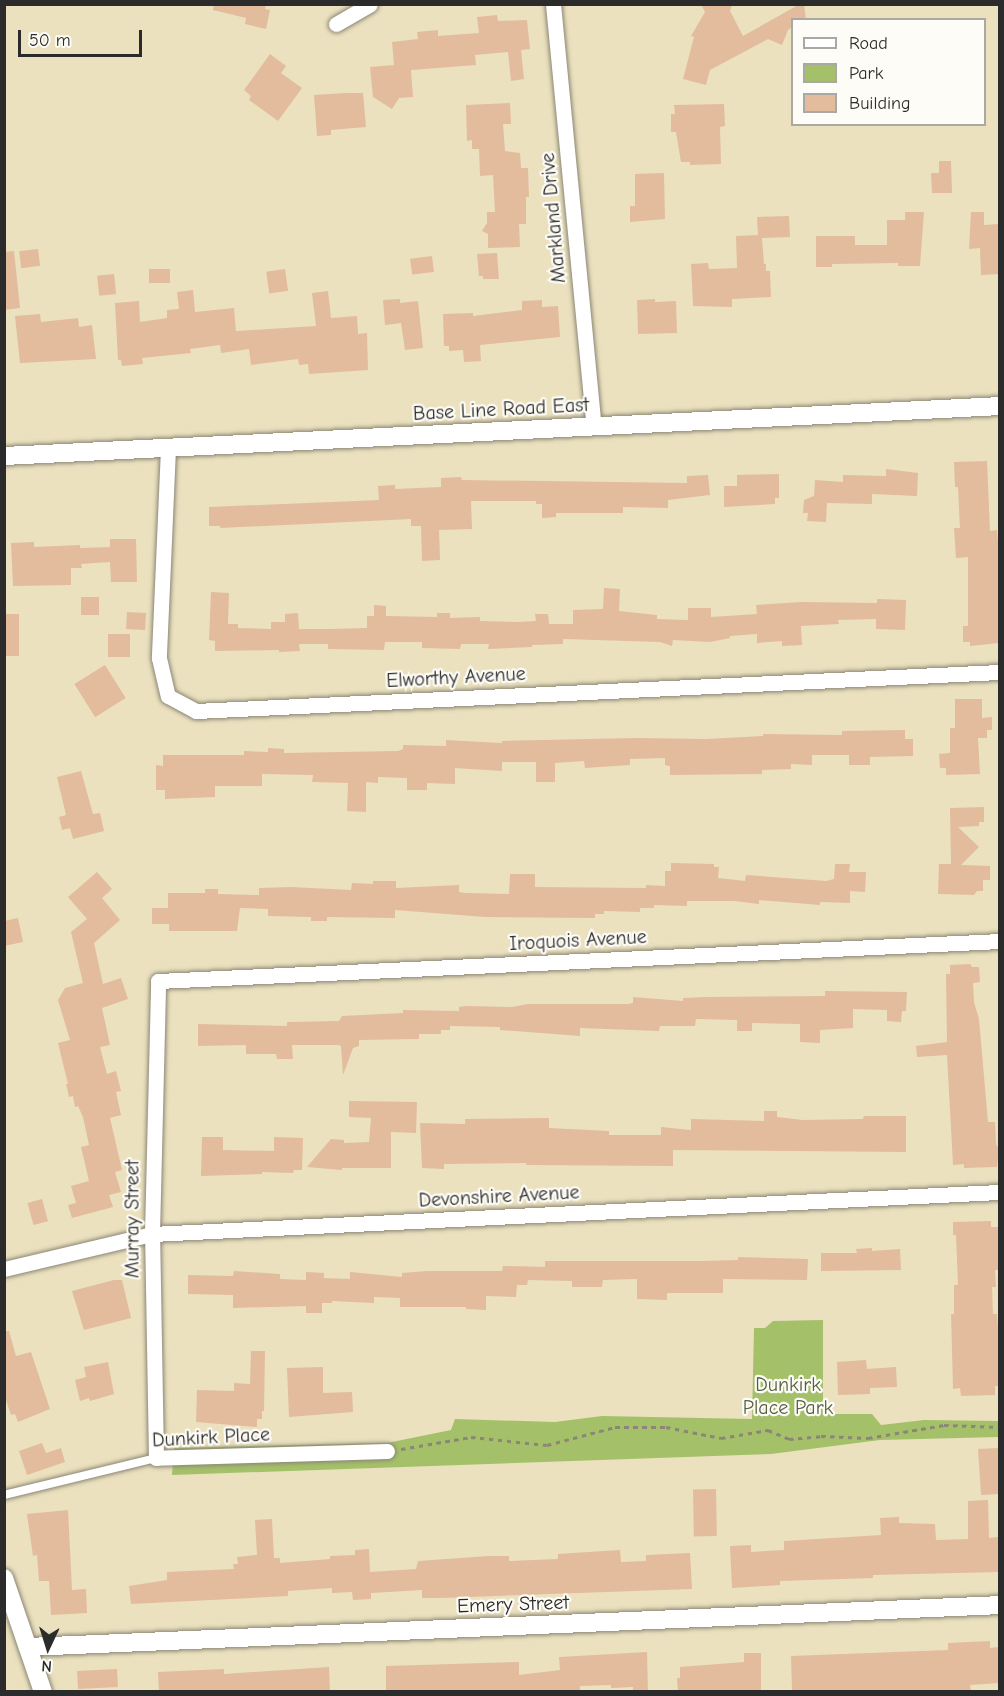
<!DOCTYPE html>
<html>
<head>
<meta charset="utf-8">
<style>
	body { margin:0 }
	#map { position:relative; width:1004px; height:1696px; overflow:hidden; background:#ebe1bf; font-family:"Comic Neue",sans-serif }
	div>[style] { position:absolute }
	.green>* { inset:0; background:#a4c169 }
	.building>* { inset:0; background:#e2bc9c; transform-origin:0 0 }
	.path>* { height:3px; margin-top:-1.5px; transform-origin:0; background:repeating-linear-gradient(90deg,#8b8675 0 4.5px,transparent 0 9px) }
	.roads { filter:drop-shadow(0 0 2px #8b8675) drop-shadow(0 0 2px #8b8675) }
	.service>* { height:8px; margin:-4px; padding:0 4px; transform-origin:4px; border-radius:4px; background:#fff }
	.minor>* { height:15px; margin:-7.5px; padding:0 7.5px; transform-origin:7.5px; border-radius:7.5px; background:#fff }
	.tertiary>* { height:18px; margin:-9px; padding:0 9px; transform-origin:9px; border-radius:9px; background:#fff }
	span { translate:-50% -50%; white-space:nowrap; text-align:center; line-height:1.15; -webkit-text-stroke:4.5px #fdfcf7; paint-order:stroke }
	.street-label { font-size:20px; color:#2b2b2b }
	.park-label { font-size:20px; color:#556041 }
	.frame { position:absolute; inset:0; border:6px solid #2b2b2b; pointer-events:none }
	.legend { position:absolute; left:791px; top:18px; width:195px; height:108px; box-sizing:border-box; background:#fdfcf7; border:2px solid #a9a8a5; margin:0; padding:8px 10px; list-style:none; font-size:18px; color:#2b2b2b }
	.legend li { display:flex; align-items:center; gap:12px; height:30px }
	.legend b { width:30px; border:2px solid #a9a8a5 }
	.north { position:absolute; left:18px; top:1618px; width:60px; height:60px; -webkit-text-stroke:4px #fdfcf7; paint-order:stroke; rotate:184deg; font-size:16px; font-weight:700; line-height:24px; text-align:center; color:#2b2b2b }
	.north::after { content:''; display:block; margin:auto; width:21px; height:27px; background:#2b2b2b; clip-path:polygon(50% 0,100% 100%,50% 72%,0 100%) }
	.scale { position:absolute; left:18px; top:30px; width:124px; height:27px; box-sizing:border-box; border:3px solid #2b2b2b; border-top:0; padding-left:8px; font-size:18px; line-height:21px; white-space:nowrap; color:#2b2b2b; -webkit-text-stroke:4px #fdfcf7; paint-order:stroke }
</style>
</head>
<body>
<div id="map">
	<div class="green">
		<i style="clip-path:polygon(823px 1320px,823px 1414px,872px 1414px,881px 1425px,924px 1420px,999px 1421px,999px 1437px,880px 1440px,771px 1454px,172px 1475px,174px 1448px,387px 1443px,451px 1430px,455px 1419px,555px 1422px,602px 1416px,752px 1419px,754px 1328px,765px 1328px,773px 1321px)"></i>
	</div>
	<div class="building">
		<i style="clip-path:polygon(214px 4px,266px 4px,265px 9px,270px 10px,266px 29px,245px 24px,246px 18px,213px 10px)"></i>
		<i style="clip-path:polygon(701px 4px,732px 5px,730px 11px,743px 36px,800px 4px,804px 4px,806px 20px,792px 20px,792px 27px,788px 30px,782px 45px,768px 39px,710px 70px,706px 85px,683px 79px,694px 37px,691px 36px,705px 12px)"></i>
		<i style="clip-path:polygon(497px 15px,498px 21px,527px 20px,530px 49px,521px 50px,524px 79px,511px 81px,508px 52px,475px 55px,476px 65px,411px 70px,413px 97px,399px 98px,392px 109px,373px 97px,370px 67px,394px 65px,392px 42px,418px 39px,417px 32px,438px 30px,438px 36px,479px 33px,477px 17px)"></i>
		<i style="clip-path:polygon(270px 54px,286px 66px,281px 73px,302px 88px,278px 121px,249px 100px,251px 96px,244px 90px)"></i>
		<i style="clip-path:polygon(346px 93px,363px 93px,366px 127px,331px 130px,331px 135px,317px 136px,314px 95px)"></i>
		<i style="clip-path:polygon(510px 103px,511px 124px,503px 124px,505px 151px,520px 153px,521px 168px,528px 168px,529px 197px,526px 197px,526px 224px,519px 224px,520px 247px,488px 248px,488px 234px,482px 231px,487px 223px,487px 212px,495px 212px,493px 175px,480px 176px,479px 149px,472px 149px,472px 140px,467px 141px,466px 105px)"></i>
		<i style="clip-path:polygon(724px 104px,725px 126px,720px 127px,721px 164px,690px 165px,690px 162px,681px 162px,676px 132px,671px 132px,671px 114px,675px 114px,674px 105px)"></i>
		<i style="clip-path:polygon(939px 161px,951px 161px,952px 193px,932px 193px,931px 173px,939px 173px)"></i>
		<i style="clip-path:polygon(664px 173px,665px 219px,630px 222px,630px 206px,635px 206px,635px 174px)"></i>
		<i style="clip-path:polygon(905px 212px,924px 212px,920px 266px,898px 266px,898px 263px,832px 264px,832px 267px,816px 267px,816px 236px,855px 236px,855px 245px,887px 245px,887px 220px,905px 220px)"></i>
		<i style="clip-path:polygon(971px 212px,984px 212px,984px 225px,999px 224px,999px 274px,981px 275px,980px 248px,969px 249px)"></i>
		<i style="clip-path:polygon(789px 216px,790px 237px,762px 238px,764px 264px,766px 264px,766px 271px,770px 271px,771px 297px,732px 299px,732px 307px,693px 306px,691px 264px,708px 263px,709px 269px,737px 268px,736px 236px,758px 235px,757px 217px)"></i>
		<i style="left:38px;top:249px;width:17px;height:19px;rotate:83deg"></i>
		<i style="clip-path:polygon(14px 251px,20px 308px,4px 310px,4px 252px)"></i>
		<i style="clip-path:polygon(497px 253px,499px 279px,483px 279px,483px 276px,479px 276px,477px 254px)"></i>
		<i style="left:432px;top:256px;width:16px;height:22px;rotate:83deg"></i>
		<i style="left:149px;top:269px;width:21px;height:14px"></i>
		<i style="left:285px;top:269px;width:22px;height:19px;rotate:82deg"></i>
		<i style="left:114px;top:274px;width:20px;height:17px;rotate:84deg"></i>
		<i style="clip-path:polygon(193px 290px,195px 312px,234px 308px,236px 331px,316px 326px,312px 293px,328px 291px,331px 318px,357px 316px,358px 334px,367px 333px,368px 370px,309px 374px,308px 364px,299px 365px,298px 359px,251px 365px,249px 349px,221px 353px,220px 345px,190px 349px,191px 353px,142px 358px,143px 364px,122px 366px,121px 360px,118px 360px,115px 303px,139px 301px,140px 322px,167px 318px,167px 310px,179px 309px,177px 292px)"></i>
		<i style="clip-path:polygon(400px 299px,400px 303px,418px 301px,423px 348px,405px 350px,401px 323px,385px 325px,383px 300px)"></i>
		<i style="clip-path:polygon(655px 299px,655px 302px,676px 301px,677px 333px,638px 334px,637px 300px)"></i>
		<i style="clip-path:polygon(542px 300px,542px 307px,558px 306px,560px 337px,480px 345px,481px 361px,464px 362px,463px 350px,449px 351px,449px 346px,444px 346px,443px 314px,473px 313px,473px 316px,522px 310px,522px 301px)"></i>
		<i style="clip-path:polygon(40px 314px,41px 322px,78px 318px,79px 327px,92px 325px,96px 359px,20px 363px,15px 316px)"></i>
		<i style="clip-path:polygon(987px 461px,990px 531px,997px 530px,999px 555px,999px 643px,970px 646px,970px 642px,963px 642px,963px 626px,968px 626px,968px 557px,956px 558px,954px 528px,960px 528px,958px 487px,955px 487px,954px 462px)"></i>
		<i style="clip-path:polygon(886px 469px,918px 473px,917px 496px,872px 494px,872px 504px,827px 503px,826px 522px,807px 521px,808px 513px,803px 513px,804px 500px,814px 496px,815px 480px,843px 482px,843px 475px,886px 476px)"></i>
		<i style="clip-path:polygon(779px 474px,779px 498px,775px 498px,775px 504px,724px 507px,724px 486px,737px 486px,737px 475px)"></i>
		<i style="clip-path:polygon(708px 475px,710px 495px,668px 500px,668px 508px,623px 507px,623px 513px,556px 513px,556px 517px,542px 518px,542px 504px,536px 504px,536px 501px,471px 501px,472px 529px,439px 530px,440px 560px,422px 561px,421px 526px,411px 526px,411px 519px,220px 528px,220px 526px,209px 526px,209px 507px,379px 500px,378px 486px,395px 485px,395px 489px,441px 487px,441px 478px,461px 477px,462px 480px,687px 483px,687px 476px)"></i>
		<i style="clip-path:polygon(110px 539px,136px 539px,137px 582px,111px 582px,110px 562px,81px 564px,82px 568px,71px 568px,71px 585px,13px 586px,11px 543px,34px 542px,34px 547px,80px 545px,80px 548px,110px 547px)"></i>
		<i style="clip-path:polygon(604px 588px,620px 589px,619px 611px,657px 615px,657px 619px,688px 620px,688px 608px,711px 608px,711px 617px,757px 614px,756px 605px,802px 602px,877px 603px,877px 599px,906px 600px,905px 630px,876px 629px,876px 619px,838px 620px,839px 624px,801px 626px,802px 645px,782px 646px,782px 641px,757px 643px,757px 634px,730px 636px,730px 638px,710px 642px,673px 640px,672px 646px,660px 642px,563px 639px,563px 644px,532px 645px,532px 647px,488px 649px,489px 644px,461px 644px,460px 649px,422px 648px,422px 642px,385px 642px,384px 650px,328px 649px,328px 644px,299px 644px,300px 651px,279px 652px,279px 650px,215px 651px,215px 641px,209px 640px,211px 592px,229px 593px,228px 624px,238px 624px,238px 628px,271px 629px,271px 622px,285px 622px,285px 614px,298px 613px,299px 629px,329px 629px,367px 628px,367px 616px,374px 616px,374px 605px,386px 606px,386px 616px,437px 617px,437px 613px,450px 613px,450px 618px,480px 617px,480px 621px,519px 622px,536px 621px,535px 614px,548px 614px,549px 624px,573px 624px,573px 610px,603px 609px)"></i>
		<i style="left:81px;top:597px;width:18px;height:18px"></i>
		<i style="left:127px;top:612px;width:19px;height:17px;rotate:3deg"></i>
		<i style="left:19px;top:614px;width:42px;height:15px;rotate:90deg"></i>
		<i style="left:130px;top:634px;width:23px;height:22px;rotate:90deg"></i>
		<i style="left:105px;top:665px;width:39px;height:36px;rotate:58deg"></i>
		<i style="clip-path:polygon(955px 699px,982px 699px,982px 718px,992px 717px,992px 730px,987px 730px,987px 738px,978px 738px,980px 774px,946px 775px,946px 768px,940px 768px,939px 754px,950px 753px,950px 728px,955px 728px)"></i>
		<i style="clip-path:polygon(905px 730px,905px 739px,913px 739px,913px 756px,870px 757px,870px 765px,849px 765px,849px 755px,812px 755px,812px 765px,791px 764px,791px 769px,762px 770px,762px 774px,670px 775px,670px 766px,665px 765px,665px 758px,630px 759px,630px 765px,585px 768px,584px 761px,555px 763px,555px 782px,536px 782px,536px 762px,502px 762px,502px 771px,455px 768px,455px 784px,427px 783px,427px 790px,407px 790px,407px 778px,378px 777px,378px 783px,366px 782px,366px 812px,347px 811px,348px 783px,312px 782px,313px 775px,262px 774px,262px 786px,215px 786px,215px 797px,165px 799px,165px 790px,156px 790px,156px 765px,163px 766px,163px 755px,244px 755px,244px 751px,268px 752px,268px 748px,284px 749px,284px 753px,398px 751px,403px 749px,403px 745px,446px 746px,446px 740px,502px 743px,502px 741px,636px 738px,706px 739px,763px 736px,763px 734px,842px 735px,842px 731px)"></i>
		<i style="clip-path:polygon(81px 771px,93px 814px,100px 813px,104px 831px,73px 839px,70px 828px,62px 830px,59px 817px,66px 815px,57px 777px)"></i>
		<i style="clip-path:polygon(984px 807px,984px 822px,979px 822px,979px 826px,958px 827px,979px 847px,961px 865px,990px 866px,990px 880px,983px 880px,983px 891px,977px 891px,974px 895px,938px 894px,939px 864px,951px 864px,950px 808px)"></i>
		<i style="clip-path:polygon(671px 863px,714px 864px,714px 867px,719px 867px,718px 878px,745px 881px,746px 875px,826px 881px,834px 879px,835px 864px,850px 864px,849px 872px,866px 872px,865px 892px,850px 891px,850px 903px,820px 902px,820px 905px,759px 900px,759px 904px,734px 901px,687px 901px,687px 906px,654px 905px,654px 908px,640px 908px,640px 912px,604px 911px,604px 914px,595px 914px,595px 918px,485px 917px,395px 910px,395px 918px,327px 917px,327px 921px,311px 921px,311px 917px,268px 916px,268px 909px,240px 908px,237px 931px,169px 931px,169px 924px,152px 924px,152px 908px,168px 908px,168px 893px,205px 893px,205px 889px,218px 889px,218px 894px,259px 895px,259px 888px,291px 887px,351px 890px,352px 883px,373px 884px,373px 881px,396px 881px,396px 888px,459px 885px,459px 892px,466px 893px,509px 894px,510px 874px,535px 874px,535px 887px,646px 888px,646px 885px,665px 886px,665px 871px,671px 871px)"></i>
		<i style="clip-path:polygon(97px 872px,112px 889px,102px 898px,120px 920px,94px 943px,103px 984px,121px 978px,128px 999px,102px 1008px,110px 1045px,100px 1047px,107px 1074px,116px 1071px,121px 1091px,116px 1092px,121px 1115px,110px 1118px,122px 1170px,115px 1172px,121px 1192px,109px 1195px,113px 1207px,72px 1218px,68px 1205px,76px 1203px,71px 1186px,89px 1181px,81px 1147px,89px 1145px,83px 1117px,78px 1106px,75px 1107px,73px 1096px,69px 1097px,66px 1084px,68px 1084px,58px 1043px,70px 1040px,58px 1000px,65px 988px,83px 983px,71px 932px,87px 919px,68px 897px)"></i>
		<i style="clip-path:polygon(18px 918px,23px 942px,4px 946px,4px 921px)"></i>
		<i style="clip-path:polygon(970px 964px,972px 967px,979px 967px,980px 982px,973px 983px,974px 1002px,979px 1019px,988px 1122px,995px 1122px,996px 1144px,999px 1149px,997px 1167px,964px 1168px,964px 1164px,953px 1165px,947px 1055px,917px 1057px,916px 1046px,947px 1042px,946px 974px,950px 974px,950px 965px)"></i>
		<i style="clip-path:polygon(825px 991px,907px 992px,906px 1011px,902px 1011px,901px 1022px,887px 1021px,887px 1010px,853px 1009px,853px 1028px,820px 1030px,820px 1043px,800px 1042px,800px 1024px,752px 1023px,752px 1031px,737px 1031px,737px 1020px,696px 1019px,695px 1026px,660px 1026px,659px 1031px,580px 1028px,580px 1036px,500px 1030px,500px 1027px,450px 1026px,450px 1030px,441px 1030px,441px 1034px,419px 1034px,419px 1039px,359px 1040px,359px 1046px,353px 1048px,343px 1075px,341px 1046px,338px 1045px,292px 1045px,293px 1059px,277px 1059px,276px 1054px,246px 1054px,246px 1045px,198px 1046px,198px 1024px,287px 1026px,287px 1022px,339px 1021px,342px 1016px,403px 1013px,403px 1010px,459px 1011px,459px 1007px,466px 1006px,512px 1007px,528px 1004px,628px 1004px,633px 1003px,633px 997px,683px 1001px,683px 998px,706px 997px,825px 996px)"></i>
		<i style="clip-path:polygon(349px 1101px,417px 1102px,416px 1133px,391px 1132px,391px 1168px,342px 1168px,342px 1170px,307px 1167px,331px 1139px,344px 1140px,344px 1143px,369px 1142px,371px 1118px,349px 1117px)"></i>
		<i style="clip-path:polygon(764px 1111px,777px 1111px,777px 1117px,803px 1120px,863px 1119px,864px 1116px,906px 1116px,906px 1152px,673px 1150px,673px 1166px,526px 1165px,526px 1163px,444px 1164px,444px 1169px,422px 1168px,420px 1123px,465px 1124px,465px 1119px,549px 1118px,549px 1128px,609px 1131px,609px 1135px,661px 1135px,661px 1127px,691px 1130px,691px 1119px,764px 1121px)"></i>
		<i style="clip-path:polygon(202px 1137px,223px 1137px,223px 1150px,274px 1151px,274px 1137px,303px 1138px,302px 1170px,294px 1170px,293px 1173px,262px 1172px,262px 1174px,201px 1176px)"></i>
		<i style="left:42px;top:1199px;width:23px;height:15px;rotate:75deg"></i>
		<i style="clip-path:polygon(991px 1221px,991px 1227px,998px 1227px,998px 1270px,995px 1270px,996px 1287px,992px 1287px,993px 1314px,997px 1314px,999px 1345px,999px 1386px,995px 1386px,995px 1395px,961px 1396px,960px 1388px,953px 1389px,951px 1314px,954px 1314px,954px 1285px,958px 1285px,956px 1235px,953px 1235px,953px 1222px)"></i>
		<i style="clip-path:polygon(872px 1248px,872px 1251px,900px 1249px,901px 1270px,821px 1271px,821px 1253px,857px 1253px,856px 1249px)"></i>
		<i style="clip-path:polygon(738px 1257px,808px 1259px,807px 1280px,723px 1279px,723px 1293px,667px 1293px,667px 1300px,637px 1299px,637px 1279px,603px 1280px,602px 1287px,572px 1287px,572px 1281px,528px 1280px,527px 1285px,517px 1285px,516px 1297px,486px 1296px,486px 1310px,466px 1309px,466px 1307px,400px 1307px,400px 1298px,374px 1297px,374px 1303px,332px 1301px,332px 1303px,322px 1303px,322px 1313px,306px 1313px,306px 1306px,233px 1308px,233px 1295px,188px 1294px,188px 1275px,233px 1276px,234px 1271px,280px 1274px,280px 1279px,306px 1280px,306px 1272px,324px 1273px,324px 1278px,350px 1279px,350px 1272px,402px 1277px,402px 1273px,427px 1271px,502px 1271px,503px 1266px,545px 1267px,545px 1261px,704px 1261px,738px 1260px)"></i>
		<i style="clip-path:polygon(114px 1280px,122px 1280px,131px 1318px,84px 1330px,72px 1291px)"></i>
		<i style="clip-path:polygon(4px 1331px,9px 1331px,16px 1356px,31px 1352px,50px 1409px,18px 1422px,15px 1414px,11px 1415px,4px 1394px)"></i>
		<i style="clip-path:polygon(251px 1351px,265px 1351px,264px 1411px,262px 1411px,262px 1419px,257px 1419px,257px 1427px,196px 1422px,197px 1390px,234px 1391px,234px 1383px,250px 1384px)"></i>
		<i style="clip-path:polygon(866px 1360px,867px 1369px,896px 1367px,897px 1387px,870px 1388px,870px 1394px,838px 1395px,837px 1362px)"></i>
		<i style="clip-path:polygon(108px 1362px,114px 1394px,90px 1401px,89px 1398px,80px 1401px,75px 1380px,86px 1377px,84px 1367px)"></i>
		<i style="clip-path:polygon(323px 1367px,323px 1393px,352px 1392px,353px 1412px,289px 1417px,287px 1368px)"></i>
		<i style="clip-path:polygon(42px 1443px,46px 1453px,61px 1448px,65px 1462px,27px 1475px,19px 1451px)"></i>
		<i style="clip-path:polygon(999px 1448px,999px 1494px,981px 1495px,978px 1449px)"></i>
		<i style="left:716px;top:1489px;width:47px;height:23px;rotate:89deg"></i>
		<i style="clip-path:polygon(988px 1500px,989px 1538px,999px 1537px,999px 1572px,873px 1575px,873px 1578px,780px 1581px,780px 1585px,732px 1588px,730px 1546px,751px 1545px,751px 1552px,784px 1550px,784px 1541px,881px 1535px,880px 1518px,899px 1517px,899px 1523px,935px 1524px,936px 1540px,968px 1539px,968px 1501px)"></i>
		<i style="clip-path:polygon(68px 1510px,72px 1590px,86px 1589px,87px 1613px,51px 1615px,49px 1581px,39px 1581px,37px 1555px,33px 1556px,27px 1514px)"></i>
		<i style="clip-path:polygon(272px 1519px,274px 1558px,280px 1558px,280px 1563px,330px 1559px,330px 1556px,355px 1555px,355px 1550px,369px 1549px,370px 1572px,416px 1569px,418px 1561px,489px 1556px,509px 1556px,509px 1561px,558px 1559px,558px 1554px,620px 1550px,621px 1562px,646px 1561px,646px 1555px,690px 1553px,692px 1589px,440px 1598px,422px 1598px,422px 1590px,371px 1593px,371px 1599px,353px 1600px,352px 1592px,332px 1593px,332px 1588px,288px 1591px,288px 1596px,131px 1604px,129px 1586px,167px 1580px,167px 1572px,234px 1569px,233px 1564px,238px 1564px,237px 1557px,257px 1555px,255px 1520px)"></i>
		<i style="clip-path:polygon(990px 1641px,990px 1648px,999px 1647px,999px 1683px,970px 1685px,971px 1691px,792px 1690px,791px 1656px,948px 1650px,948px 1643px)"></i>
		<i style="clip-path:polygon(647px 1652px,648px 1692px,633px 1692px,633px 1687px,611px 1688px,611px 1685px,580px 1686px,580px 1690px,560px 1692px,386px 1692px,386px 1666px,519px 1662px,519px 1675px,560px 1670px,559px 1657px)"></i>
		<i style="clip-path:polygon(744px 1653px,761px 1653px,761px 1692px,678px 1692px,677px 1678px,680px 1678px,680px 1667px,744px 1662px)"></i>
		<i style="clip-path:polygon(329px 1667px,330px 1692px,159px 1692px,158px 1672px,224px 1669px,224px 1674px)"></i>
		<i style="left:117px;top:1669px;width:18px;height:40px;rotate:87deg"></i>
	</div>
	<div class="path">
		<i style="left:401px;top:1449px;width:71px;rotate:-9.7deg"></i>
		<i style="left:471px;top:1437px;width:76px;rotate:6deg"></i>
		<i style="left:547px;top:1445px;width:70px;rotate:-14.8deg"></i>
		<i style="left:615px;top:1427px;width:51px"></i>
		<i style="left:666px;top:1427px;width:56px;rotate:11.3deg"></i>
		<i style="left:721px;top:1438px;width:48px;rotate:-9.7deg"></i>
		<i style="left:768px;top:1430px;width:23px;rotate:23deg"></i>
		<i style="left:789px;top:1439px;width:32px;rotate:-5deg"></i>
		<i style="left:821px;top:1436px;width:47px;rotate:2.4deg"></i>
		<i style="left:868px;top:1438px;width:77px;rotate:-9.7deg"></i>
		<i style="left:944px;top:1425px;width:56px;rotate:2deg"></i>
	</div>
	<div class="roads">
		<div class="service">
			<i style="left:4px;top:1495px;width:156px;rotate:-13.7deg"></i>
		</div>
		<div class="minor">
			<i style="left:553px;top:4px;width:424px;rotate:84.5deg"></i>
			<i style="left:336px;top:24px;width:39px;rotate:-30deg"></i>
			<i style="left:168px;top:448px;width:210px;rotate:92.5deg"></i>
			<i style="left:159px;top:658px;width:39px;rotate:77deg"></i>
			<i style="left:168px;top:696px;width:32px;rotate:28deg"></i>
			<i style="left:196px;top:711px;width:805px;rotate:-2.78deg"></i>
			<i style="left:4px;top:1269px;width:152px;rotate:-13.3deg"></i>
			<i style="left:152px;top:1234px;width:849px;rotate:-2.84deg"></i>
			<i style="left:387px;top:1451px;width:231px;rotate:178.3deg"></i>
			<i style="left:156px;top:1458px;width:224px;rotate:-91deg"></i>
			<i style="left:152px;top:1234px;width:253px;rotate:-88.6deg"></i>
			<i style="left:158px;top:981px;width:843px;rotate:-2.72deg"></i>
		</div>
		<div class="tertiary">
			<i style="left:4px;top:456px;width:997px;rotate:-2.87deg"></i>
			<i style="left:4px;top:1578px;width:120px;rotate:71.1deg"></i>
			<i style="left:28px;top:1647px;width:973px;rotate:-2.47deg"></i>
		</div>
	</div>
	<div class="street-label">
		<span style="left:553px;top:218px;rotate:-95deg">Markland Drive</span>
		<span style="left:501px;top:409px;rotate:-3deg">Base Line Road East</span>
		<span style="left:456px;top:677px;rotate:-3deg">Elworthy Avenue</span>
		<span style="left:578px;top:940px;rotate:-3deg">Iroquois Avenue</span>
		<span style="left:499px;top:1196px;rotate:-3deg">Devonshire Avenue</span>
		<span style="left:132px;top:1219px;rotate:-90deg">Murray Street</span>
		<span style="left:211px;top:1437px;rotate:-3deg">Dunkirk Place</span>
		<span style="left:513px;top:1604px;rotate:-2deg">Emery Street</span>
	</div>
	<div class="park-label">
		<span style="left:788px;top:1396px">Dunkirk<br>Place Park</span>
	</div>
	<div class="frame"></div>
	<ul class="legend">
	<li><b style="height:8px;background:#fff"></b>Road</li>
	<li><b style="height:16px;background:#a4c169"></b>Park</li>
	<li><b style="height:16px;background:#e2bc9c"></b>Building</li>
	</ul>
	<div class="north">N</div>
	<div class="scale">50 m</div>
</div>
</body>
</html>
